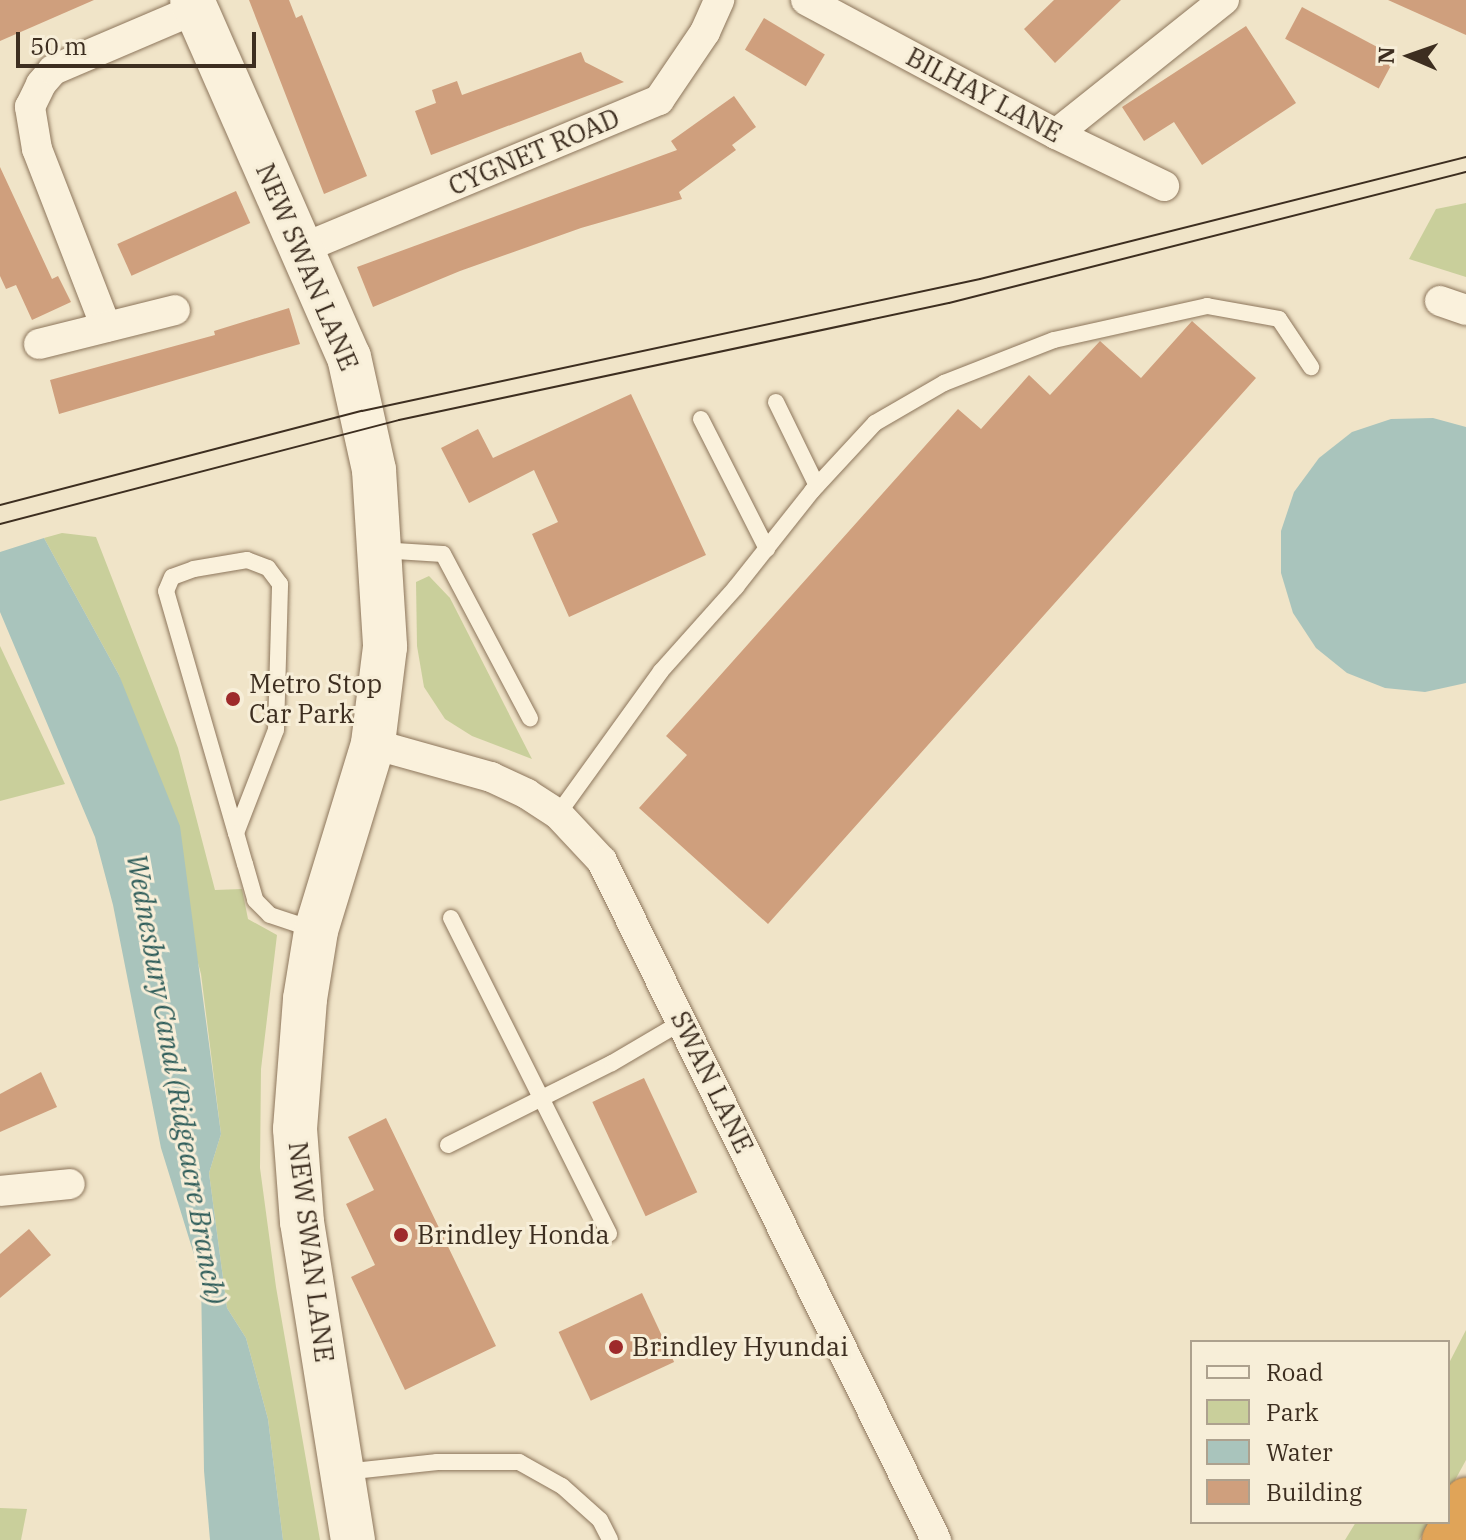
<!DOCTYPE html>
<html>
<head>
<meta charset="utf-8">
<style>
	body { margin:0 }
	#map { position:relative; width:1466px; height:1540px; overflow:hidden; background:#f0e4c8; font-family:"IBM Plex Serif",serif }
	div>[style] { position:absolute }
	.green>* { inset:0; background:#c9cf9b }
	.water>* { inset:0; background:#a9c4bc }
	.building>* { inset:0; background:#cf9f7d; transform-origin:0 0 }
	.roads { filter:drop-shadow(0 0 2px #8d765c) drop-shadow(0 0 2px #8d765c) }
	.lane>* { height:16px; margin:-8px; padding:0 8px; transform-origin:8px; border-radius:8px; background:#faf1dc }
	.street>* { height:30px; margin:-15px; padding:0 15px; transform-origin:15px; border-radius:15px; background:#faf1dc }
	.secondary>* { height:44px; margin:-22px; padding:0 22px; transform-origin:22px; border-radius:22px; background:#faf1dc }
	.highway>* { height:44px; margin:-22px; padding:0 22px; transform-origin:22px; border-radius:22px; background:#e0a458 }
	.tram>* { height:2px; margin:-1px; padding:0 1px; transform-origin:1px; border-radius:1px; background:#3d2e20 }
	.dots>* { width:22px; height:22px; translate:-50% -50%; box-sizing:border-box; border:4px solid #f7eed8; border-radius:50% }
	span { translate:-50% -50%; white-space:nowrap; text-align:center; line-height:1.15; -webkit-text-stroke:6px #f7eed8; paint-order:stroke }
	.street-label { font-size:26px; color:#3d2e20 }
	.poi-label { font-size:26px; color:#3d2e20 }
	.left { translate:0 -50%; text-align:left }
	.water-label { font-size:28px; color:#2f5d5a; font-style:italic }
	.legend { position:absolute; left:1190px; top:1340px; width:260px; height:184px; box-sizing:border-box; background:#f7eed8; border:2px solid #ada18e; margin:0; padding:10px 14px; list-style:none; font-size:24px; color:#3d2e20 }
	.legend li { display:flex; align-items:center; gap:16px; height:40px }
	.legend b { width:40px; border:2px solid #ada18e }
	.north { position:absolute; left:1370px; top:16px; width:80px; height:80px; -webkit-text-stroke:6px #f7eed8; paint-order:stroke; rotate:272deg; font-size:22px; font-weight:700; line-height:32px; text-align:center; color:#3d2e20 }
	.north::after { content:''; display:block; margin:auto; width:28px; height:36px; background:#3d2e20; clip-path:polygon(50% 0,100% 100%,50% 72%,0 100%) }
	.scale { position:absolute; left:16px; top:32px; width:240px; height:36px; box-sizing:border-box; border:4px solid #3d2e20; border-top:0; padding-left:10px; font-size:24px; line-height:28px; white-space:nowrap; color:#3d2e20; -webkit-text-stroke:6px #f7eed8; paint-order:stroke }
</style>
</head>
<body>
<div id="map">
	<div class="green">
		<i style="clip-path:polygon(1466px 203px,1466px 277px,1409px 259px,1436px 209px)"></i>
		<i style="clip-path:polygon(62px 533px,96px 537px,178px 748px,215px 890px,242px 889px,248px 919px,277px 935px,261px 1069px,260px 1168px,276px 1287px,320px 1540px,283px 1540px,268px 1419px,246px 1338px,227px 1308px,209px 1173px,221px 1134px,201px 974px,119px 675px,44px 538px)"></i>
		<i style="clip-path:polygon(429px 576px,450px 598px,532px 759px,472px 736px,445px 719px,424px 687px,417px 646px,416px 582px)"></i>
		<i style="clip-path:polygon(0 646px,65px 784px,0 801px)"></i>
		<i style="clip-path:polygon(1466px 1330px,1466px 1460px,1448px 1493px,1448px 1365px)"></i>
		<i style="clip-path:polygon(0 1508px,27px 1509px,21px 1540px,0 1540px)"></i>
		<i style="clip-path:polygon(1356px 1522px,1430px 1522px,1419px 1540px,1345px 1540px)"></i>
	</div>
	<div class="water">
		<i style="clip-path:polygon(1433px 418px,1466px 427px,1466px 683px,1425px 692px,1385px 688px,1347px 673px,1316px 648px,1293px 613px,1281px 573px,1281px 531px,1294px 492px,1319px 458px,1352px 432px,1391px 419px)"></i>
		<i style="clip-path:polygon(44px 538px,119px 675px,180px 826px,221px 1134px,209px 1173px,227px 1308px,246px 1338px,268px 1419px,283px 1540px,210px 1540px,204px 1471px,201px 1277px,161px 1148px,113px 905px,95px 837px,0 612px,0 552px)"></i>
	</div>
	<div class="building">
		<i style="clip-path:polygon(0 0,94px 0,0 41px)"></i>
		<i style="clip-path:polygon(249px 0,289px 0,296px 18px,302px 15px,367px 176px,324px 194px)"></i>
		<i style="clip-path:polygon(1054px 0,1121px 0,1055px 63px,1024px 29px)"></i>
		<i style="clip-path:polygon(1388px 0,1466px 0,1466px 35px)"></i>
		<i style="left:1302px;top:7px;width:106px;height:36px;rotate:28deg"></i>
		<i style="left:764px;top:18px;width:71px;height:37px;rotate:31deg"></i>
		<i style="clip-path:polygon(1246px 26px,1296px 103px,1202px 165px,1174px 122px,1144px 141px,1122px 107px)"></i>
		<i style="clip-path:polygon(581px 52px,585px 62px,624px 82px,431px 155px,415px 111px,436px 103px,432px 90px,457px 81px,462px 95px)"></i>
		<i style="clip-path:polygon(734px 96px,756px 127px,732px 145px,736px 150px,679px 192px,682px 199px,581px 228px,460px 271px,373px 307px,357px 267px,677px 150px,671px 141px)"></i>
		<i style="clip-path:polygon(0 167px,52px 279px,58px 276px,71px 302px,32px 320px,16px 285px,6px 289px,0 276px)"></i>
		<i style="left:236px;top:191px;width:35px;height:130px;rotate:66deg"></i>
		<i style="clip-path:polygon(289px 308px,300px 344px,59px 414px,50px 380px,215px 335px,214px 331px)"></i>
		<i style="clip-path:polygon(1192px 321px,1256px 378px,768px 924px,639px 808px,687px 755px,666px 736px,958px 409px,981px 429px,1029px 375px,1050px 395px,1100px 341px,1141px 378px)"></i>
		<i style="clip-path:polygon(631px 394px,706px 555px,569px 617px,532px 534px,558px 522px,534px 470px,469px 503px,441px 448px,478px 429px,493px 458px)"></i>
		<i style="clip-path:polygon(41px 1072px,57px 1107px,0 1132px,0 1094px)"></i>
		<i style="left:644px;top:1078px;width:126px;height:57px;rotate:65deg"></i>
		<i style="clip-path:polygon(386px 1118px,496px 1346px,405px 1390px,351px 1277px,375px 1265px,346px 1204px,374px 1190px,348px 1137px)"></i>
		<i style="clip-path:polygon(29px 1229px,51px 1255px,0 1298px,0 1254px)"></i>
		<i style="left:642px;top:1293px;width:76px;height:92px;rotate:65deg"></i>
	</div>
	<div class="roads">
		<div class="lane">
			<i style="left:776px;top:402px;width:93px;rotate:64deg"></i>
			<i style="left:701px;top:419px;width:146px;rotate:63.1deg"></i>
			<i style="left:380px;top:550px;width:63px;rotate:3.6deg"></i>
			<i style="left:443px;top:554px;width:186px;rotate:62.1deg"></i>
			<i style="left:558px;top:814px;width:176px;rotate:-54.2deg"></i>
			<i style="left:661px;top:671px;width:113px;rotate:-48.2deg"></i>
			<i style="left:736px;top:587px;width:122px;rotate:-51.6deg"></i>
			<i style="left:812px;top:491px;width:93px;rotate:-47.2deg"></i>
			<i style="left:875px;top:423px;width:80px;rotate:-30.1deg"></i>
			<i style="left:944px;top:383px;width:118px;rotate:-21.4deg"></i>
			<i style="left:1054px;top:340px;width:157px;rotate:-12.5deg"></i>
			<i style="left:1207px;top:306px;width:73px;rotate:10.2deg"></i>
			<i style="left:1279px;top:319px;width:58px;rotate:56.3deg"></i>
			<i style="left:236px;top:833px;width:110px;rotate:-68.8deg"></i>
			<i style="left:276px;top:730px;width:146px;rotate:-88.4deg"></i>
			<i style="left:280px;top:584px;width:20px;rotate:-127deg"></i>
			<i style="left:268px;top:568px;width:22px;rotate:-159deg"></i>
			<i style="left:247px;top:560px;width:54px;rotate:170.4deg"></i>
			<i style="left:194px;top:569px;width:23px;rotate:160deg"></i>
			<i style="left:172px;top:577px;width:15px;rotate:113deg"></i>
			<i style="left:166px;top:591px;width:252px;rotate:73.9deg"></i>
			<i style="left:236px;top:833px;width:32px;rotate:74deg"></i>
			<i style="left:245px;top:864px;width:37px;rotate:74deg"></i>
			<i style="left:255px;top:900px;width:21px;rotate:45deg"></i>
			<i style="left:270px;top:915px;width:47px;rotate:18.4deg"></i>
			<i style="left:451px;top:918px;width:353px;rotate:63.4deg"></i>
			<i style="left:448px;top:1145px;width:183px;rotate:-26.6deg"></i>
			<i style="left:612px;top:1063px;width:81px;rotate:-30.4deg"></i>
			<i style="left:344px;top:1472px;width:94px;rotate:-6.1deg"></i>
			<i style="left:437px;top:1462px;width:82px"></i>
			<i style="left:519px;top:1462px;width:49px;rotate:29.2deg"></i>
			<i style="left:562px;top:1486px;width:51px;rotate:41.8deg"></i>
			<i style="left:600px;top:1520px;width:22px;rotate:63deg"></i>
		</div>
		<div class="street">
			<i style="left:806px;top:0;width:284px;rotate:28.2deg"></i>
			<i style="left:1056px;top:134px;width:120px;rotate:25.7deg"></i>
			<i style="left:1056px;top:134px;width:215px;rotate:-38.6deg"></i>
			<i style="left:301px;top:249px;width:388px;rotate:-22.6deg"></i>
			<i style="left:659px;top:100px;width:82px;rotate:-55.9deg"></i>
			<i style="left:705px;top:32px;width:35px;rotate:-66deg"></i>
			<i style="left:1440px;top:301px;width:28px;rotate:19deg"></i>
			<i style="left:106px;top:327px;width:191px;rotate:-111.2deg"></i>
			<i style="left:37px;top:149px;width:43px;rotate:-99.5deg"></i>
			<i style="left:30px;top:107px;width:25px;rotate:-64deg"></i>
			<i style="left:41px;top:84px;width:18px;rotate:-49deg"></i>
			<i style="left:53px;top:70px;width:155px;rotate:-23.1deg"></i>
			<i style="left:39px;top:344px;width:140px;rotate:-14deg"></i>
			<i style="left:373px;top:744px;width:123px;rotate:15.6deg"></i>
			<i style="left:491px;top:777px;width:40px;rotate:25deg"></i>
			<i style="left:527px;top:794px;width:37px;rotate:33deg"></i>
			<i style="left:558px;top:814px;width:64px;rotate:46.9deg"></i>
			<i style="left:602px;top:861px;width:757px;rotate:63.81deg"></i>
			<i style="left:0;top:1191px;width:70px;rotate:-5.7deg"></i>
		</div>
		<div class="secondary">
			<i style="left:192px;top:0;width:390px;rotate:66.3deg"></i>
			<i style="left:349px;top:357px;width:116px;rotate:77.5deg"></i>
			<i style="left:374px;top:470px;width:177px;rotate:86.4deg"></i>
			<i style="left:385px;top:647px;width:98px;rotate:97.1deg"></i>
			<i style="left:373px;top:744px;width:195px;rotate:107deg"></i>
			<i style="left:316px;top:931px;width:69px;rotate:99.2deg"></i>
			<i style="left:305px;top:999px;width:130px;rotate:94.4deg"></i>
			<i style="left:295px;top:1129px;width:93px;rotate:85.7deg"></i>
			<i style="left:302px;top:1222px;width:322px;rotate:80.9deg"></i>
		</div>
		<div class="highway">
			<i style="left:1444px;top:1540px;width:46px;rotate:-61.2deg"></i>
		</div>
	</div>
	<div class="tram">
		<i style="left:0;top:505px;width:374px;rotate:-14.6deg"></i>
		<i style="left:362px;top:411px;width:632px;rotate:-12.06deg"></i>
		<i style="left:980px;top:279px;width:501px;rotate:-14.09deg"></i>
		<i style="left:0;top:524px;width:412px;rotate:-14.6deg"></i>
		<i style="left:399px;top:420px;width:562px;rotate:-12.01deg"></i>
		<i style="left:949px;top:303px;width:533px;rotate:-14.22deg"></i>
	</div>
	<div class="dots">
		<i style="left:233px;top:699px;background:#9e2a2b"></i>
		<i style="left:401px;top:1235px;background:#9e2a2b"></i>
		<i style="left:616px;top:1347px;background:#9e2a2b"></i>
	</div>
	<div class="street-label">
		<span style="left:984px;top:95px;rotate:28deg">BILHAY LANE</span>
		<span style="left:534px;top:152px;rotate:-23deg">CYGNET ROAD</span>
		<span style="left:307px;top:267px;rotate:67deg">NEW SWAN LANE</span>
		<span style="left:712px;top:1082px;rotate:64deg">SWAN LANE</span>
		<span style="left:311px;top:1252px;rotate:83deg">NEW SWAN LANE</span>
	</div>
	<div class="poi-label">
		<span class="left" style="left:249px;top:699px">Metro Stop<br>Car Park</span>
		<span class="left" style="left:417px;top:1235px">Brindley Honda</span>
		<span class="left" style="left:632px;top:1347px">Brindley Hyundai</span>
	</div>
	<div class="water-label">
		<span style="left:176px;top:1079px;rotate:80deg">Wednesbury Canal (Ridgeacre Branch)</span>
	</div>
	<ul class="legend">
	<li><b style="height:10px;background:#faf1dc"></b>Road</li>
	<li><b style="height:22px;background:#c9cf9b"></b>Park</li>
	<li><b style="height:22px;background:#a9c4bc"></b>Water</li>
	<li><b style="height:22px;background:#cf9f7d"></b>Building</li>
	</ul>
	<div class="north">N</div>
	<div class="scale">50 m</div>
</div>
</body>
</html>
